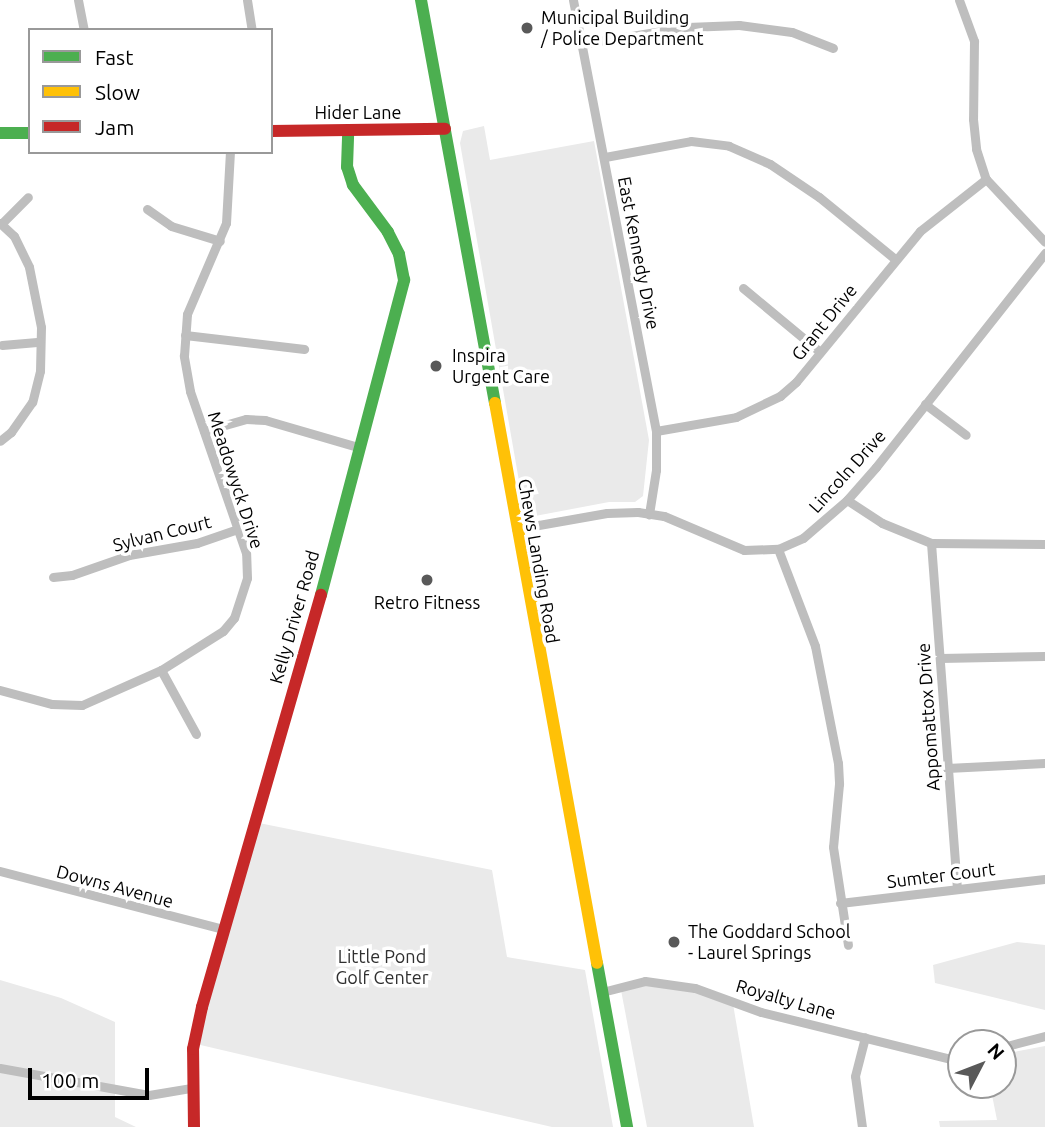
<!DOCTYPE html>
<html>
<head>
<meta charset="utf-8">
<style>
	body { margin:0 }
	#map { position:relative; width:1045px; height:1127px; overflow:hidden; background:#fff; font-family:Ubuntu,sans-serif }
	div>[style] { position:absolute }
	.green>* { inset:0; background:#eaeaea }
	.street>* { height:9px; margin:-4.5px; padding:0 4.5px; transform-origin:4.5px; border-radius:4.5px; background:#bebebe }
	.fast>* { height:12px; margin:-6px; padding:0 6px; transform-origin:6px; border-radius:6px; background:#4caf50 }
	.slow>* { height:12px; margin:-6px; padding:0 6px; transform-origin:6px; border-radius:6px; background:#ffc107 }
	.jam>* { height:12px; margin:-6px; padding:0 6px; transform-origin:6px; border-radius:6px; background:#c62828 }
	.dots>* { width:19px; height:19px; translate:-50% -50%; box-sizing:border-box; border:4px solid #fff; border-radius:50% }
	span { translate:-50% -50%; white-space:nowrap; text-align:center; line-height:1.15; -webkit-text-stroke:7px #fff; paint-order:stroke }
	.poi-label { font-size:18px; color:#000 }
	.left { translate:0 -50%; text-align:left }
	.street-label { font-size:18px; color:#000 }
	.park-label { font-size:18px; color:#2f2f2f }
	.legend { position:absolute; left:28px; top:28px; width:245px; height:126px; box-sizing:border-box; background:#fff; border:2px solid #999; margin:0; padding:9px 12px; list-style:none; font-size:21px; color:#000 }
	.legend li { display:flex; align-items:center; gap:14px; height:35px }
	.legend b { width:35px; border:2px solid #999 }
	.north { position:absolute; left:947px; top:1029px; width:70px; height:70px; box-sizing:border-box; background:#fff; border:2px solid #999; border-radius:50%; rotate:48deg; font-size:19px; font-weight:700; line-height:28px; text-align:center; color:#000 }
	.north::after { content:''; display:block; margin:auto; width:24px; height:32px; background:#595959; clip-path:polygon(50% 0,100% 100%,50% 72%,0 100%) }
	.scale { position:absolute; left:28px; top:1068px; width:121px; height:32px; box-sizing:border-box; border:4px solid #000; border-top:0; padding-left:9px; font-size:21px; line-height:24px; white-space:nowrap; color:#000; -webkit-text-stroke:5px #fff; paint-order:stroke }
</style>
</head>
<body>
<div id="map">
	<div class="green">
		<i style="clip-path:polygon(484px 126px,490px 160px,594px 141px,649px 440px,643px 496px,635px 502px,609px 502px,535px 516px,523px 504px,460px 143px,463px 131px)"></i>
		<i style="clip-path:polygon(254px 822px,492px 870px,507px 957px,585px 970px,613px 1127px,552px 1127px,192px 1043px)"></i>
		<i style="clip-path:polygon(1017px 942px,1045px 945px,1045px 1010px,935px 983px,933px 965px)"></i>
		<i style="clip-path:polygon(0 980px,61px 998px,115px 1022px,115px 1117px,136px 1127px,0 1127px)"></i>
		<i style="clip-path:polygon(664px 982px,733px 1004px,754px 1127px,647px 1127px,621px 990px)"></i>
		<i style="clip-path:polygon(1045px 1046px,1045px 1127px,940px 1127px,939px 1121px,997px 1120px,990px 1085px,1003px 1085px,1003px 1054px)"></i>
	</div>
	<div class="street">
		<i style="left:78px;top:0;width:31px;rotate:79deg"></i>
		<i style="left:247px;top:0;width:30px;rotate:81deg"></i>
		<i style="left:573px;top:0;width:439px;rotate:79.1deg"></i>
		<i style="left:656px;top:431px;width:39px;rotate:90deg"></i>
		<i style="left:656px;top:470px;width:45px;rotate:99deg"></i>
		<i style="left:959px;top:0;width:44px;rotate:69.9deg"></i>
		<i style="left:974px;top:41px;width:78px;rotate:90.7deg"></i>
		<i style="left:973px;top:119px;width:30px;rotate:84deg"></i>
		<i style="left:976px;top:149px;width:32px;rotate:72deg"></i>
		<i style="left:986px;top:179px;width:86px;rotate:46.9deg"></i>
		<i style="left:582px;top:44px;width:106px;rotate:-9.2deg"></i>
		<i style="left:687px;top:27px;width:52px;rotate:-2.2deg"></i>
		<i style="left:739px;top:25px;width:53px;rotate:7.5deg"></i>
		<i style="left:792px;top:32px;width:44px;rotate:21.3deg"></i>
		<i style="left:605px;top:157px;width:87px;rotate:-10.5deg"></i>
		<i style="left:691px;top:141px;width:38px;rotate:7deg"></i>
		<i style="left:729px;top:146px;width:45px;rotate:23.7deg"></i>
		<i style="left:770px;top:164px;width:59px;rotate:34deg"></i>
		<i style="left:819px;top:197px;width:98px;rotate:39.2deg"></i>
		<i style="left:147px;top:209px;width:29px;rotate:35deg"></i>
		<i style="left:171px;top:226px;width:51px;rotate:17deg"></i>
		<i style="left:0;top:223px;width:19px;rotate:43deg"></i>
		<i style="left:14px;top:236px;width:34px;rotate:64deg"></i>
		<i style="left:29px;top:267px;width:61px;rotate:78.7deg"></i>
		<i style="left:41px;top:327px;width:44px;rotate:91.3deg"></i>
		<i style="left:40px;top:371px;width:32px;rotate:104deg"></i>
		<i style="left:32px;top:402px;width:37px;rotate:125deg"></i>
		<i style="left:11px;top:432px;width:14px;rotate:141deg"></i>
		<i style="left:1px;top:224px;width:38px;rotate:-45deg"></i>
		<i style="left:743px;top:288px;width:99px;rotate:39.7deg"></i>
		<i style="left:185px;top:335px;width:120px;rotate:6.7deg"></i>
		<i style="left:2px;top:345px;width:38px;rotate:-5deg"></i>
		<i style="left:925px;top:404px;width:51px;rotate:37.1deg"></i>
		<i style="left:204px;top:431px;width:44px;rotate:-15.9deg"></i>
		<i style="left:246px;top:419px;width:19px;rotate:3deg"></i>
		<i style="left:265px;top:420px;width:97px;rotate:16.2deg"></i>
		<i style="left:656px;top:431px;width:81px;rotate:-9.9deg"></i>
		<i style="left:736px;top:417px;width:49px;rotate:-25.5deg"></i>
		<i style="left:780px;top:396px;width:21px;rotate:-41deg"></i>
		<i style="left:796px;top:382px;width:195px;rotate:-50.6deg"></i>
		<i style="left:920px;top:231px;width:84px;rotate:-38.2deg"></i>
		<i style="left:847px;top:500px;width:42px;rotate:33.3deg"></i>
		<i style="left:882px;top:523px;width:53px;rotate:22.2deg"></i>
		<i style="left:931px;top:543px;width:114px;rotate:0.5deg"></i>
		<i style="left:516px;top:529px;width:92px;rotate:-10deg"></i>
		<i style="left:607px;top:513px;width:31px;rotate:-2deg"></i>
		<i style="left:638px;top:512px;width:26px;rotate:9deg"></i>
		<i style="left:664px;top:516px;width:87px;rotate:23deg"></i>
		<i style="left:744px;top:550px;width:34px;rotate:-2deg"></i>
		<i style="left:778px;top:549px;width:27px;rotate:-24deg"></i>
		<i style="left:803px;top:538px;width:58px;rotate:-40.8deg"></i>
		<i style="left:847px;top:500px;width:44px;rotate:-48.7deg"></i>
		<i style="left:876px;top:467px;width:273px;rotate:-51.7deg"></i>
		<i style="left:931px;top:543px;width:346px;rotate:85.7deg"></i>
		<i style="left:778px;top:549px;width:104px;rotate:69.1deg"></i>
		<i style="left:815px;top:646px;width:119px;rotate:78.9deg"></i>
		<i style="left:838px;top:763px;width:21px;rotate:87deg"></i>
		<i style="left:839px;top:784px;width:63px;rotate:95.4deg"></i>
		<i style="left:833px;top:847px;width:99px;rotate:81.3deg"></i>
		<i style="left:53px;top:577px;width:19px;rotate:-6deg"></i>
		<i style="left:72px;top:575px;width:60px;rotate:-19.3deg"></i>
		<i style="left:129px;top:555px;width:69px;rotate:-10deg"></i>
		<i style="left:197px;top:543px;width:43px;rotate:-18.9deg"></i>
		<i style="left:940px;top:658px;width:105px;rotate:-1.1deg"></i>
		<i style="left:161px;top:670px;width:73px;rotate:61.3deg"></i>
		<i style="left:0;top:690px;width:54px;rotate:15.1deg"></i>
		<i style="left:52px;top:704px;width:30px;rotate:2deg"></i>
		<i style="left:82px;top:705px;width:86px;rotate:-23.9deg"></i>
		<i style="left:161px;top:670px;width:73px;rotate:-32.2deg"></i>
		<i style="left:223px;top:631px;width:17px;rotate:-50deg"></i>
		<i style="left:234px;top:618px;width:42px;rotate:-72deg"></i>
		<i style="left:247px;top:578px;width:25px;rotate:-92deg"></i>
		<i style="left:246px;top:553px;width:171px;rotate:-109.1deg"></i>
		<i style="left:190px;top:391px;width:36px;rotate:-100deg"></i>
		<i style="left:184px;top:356px;width:42px;rotate:-85.9deg"></i>
		<i style="left:187px;top:314px;width:99px;rotate:-66.8deg"></i>
		<i style="left:226px;top:223px;width:71px;rotate:-86.8deg"></i>
		<i style="left:947px;top:768px;width:98px;rotate:-2.9deg"></i>
		<i style="left:0;top:871px;width:229px;rotate:14.6deg"></i>
		<i style="left:840px;top:903px;width:206px;rotate:-6.7deg"></i>
		<i style="left:602px;top:992px;width:44px;rotate:-14.3deg"></i>
		<i style="left:645px;top:981px;width:50px;rotate:8deg"></i>
		<i style="left:695px;top:988px;width:70px;rotate:20deg"></i>
		<i style="left:761px;top:1012px;width:196px;rotate:13.9deg"></i>
		<i style="left:951px;top:1059px;width:10px;rotate:-11deg"></i>
		<i style="left:1003px;top:1047px;width:43px;rotate:-14.7deg"></i>
		<i style="left:0;top:1068px;width:151px;rotate:10.3deg"></i>
		<i style="left:149px;top:1095px;width:43px;rotate:-9.5deg"></i>
		<i style="left:862px;top:1127px;width:51px;rotate:-97.8deg"></i>
		<i style="left:855px;top:1076px;width:40px;rotate:-75.6deg"></i>
	</div>
	<div class="fast">
		<i style="left:421px;top:0;width:410px;rotate:79.6deg"></i>
		<i style="left:0;top:133px;width:30px"></i>
		<i style="left:321px;top:595px;width:326px;rotate:-75.2deg"></i>
		<i style="left:404px;top:280px;width:26px;rotate:-101deg"></i>
		<i style="left:399px;top:254px;width:25px;rotate:-117deg"></i>
		<i style="left:388px;top:232px;width:59px;rotate:-126.7deg"></i>
		<i style="left:353px;top:185px;width:19px;rotate:-108deg"></i>
		<i style="left:347px;top:167px;width:37px;rotate:-88deg"></i>
		<i style="left:597px;top:963px;width:167px;rotate:79.6deg"></i>
	</div>
	<div class="slow">
		<i style="left:495px;top:403px;width:569px;rotate:79.68deg"></i>
	</div>
	<div class="jam">
		<i style="left:271px;top:131px;width:174px;rotate:-0.7deg"></i>
		<i style="left:194px;top:1127px;width:78px;rotate:-90.7deg"></i>
		<i style="left:193px;top:1049px;width:43px;rotate:-77.9deg"></i>
		<i style="left:202px;top:1007px;width:429px;rotate:-73.9deg"></i>
	</div>
	<div class="dots">
		<i style="left:527px;top:28px;background:#595959"></i>
		<i style="left:436px;top:366px;background:#595959"></i>
		<i style="left:427px;top:580px;background:#595959"></i>
		<i style="left:674px;top:942px;background:#595959"></i>
	</div>
	<div class="poi-label">
		<span class="left" style="left:541px;top:28px">Municipal Building<br>/ Police Department</span>
		<span class="left" style="left:452px;top:366px">Inspira<br>Urgent Care</span>
		<span style="left:427px;top:602px">Retro Fitness</span>
		<span class="left" style="left:688px;top:942px">The Goddard School<br>- Laurel Springs</span>
	</div>
	<div class="street-label">
		<span style="left:358px;top:112px">Hider Lane</span>
		<span style="left:639px;top:253px;rotate:79deg">East Kennedy Drive</span>
		<span style="left:824px;top:322px;rotate:-51deg">Grant Drive</span>
		<span style="left:847px;top:471px;rotate:-48deg">Lincoln Drive</span>
		<span style="left:236px;top:480px;rotate:72deg">Meadowyck Drive</span>
		<span style="left:162px;top:533px;rotate:-14deg">Sylvan Court</span>
		<span style="left:539px;top:561px;rotate:80deg">Chews Landing Road</span>
		<span style="left:294px;top:617px;rotate:-74deg">Kelly Driver Road</span>
		<span style="left:928px;top:717px;rotate:-94deg">Appomattox Drive</span>
		<span style="left:941px;top:875px;rotate:-7deg">Sumter Court</span>
		<span style="left:115px;top:886px;rotate:15deg">Downs Avenue</span>
		<span style="left:786px;top:999px;rotate:16deg">Royalty Lane</span>
	</div>
	<div class="park-label">
		<span style="left:382px;top:967px">Little Pond<br>Golf Center</span>
	</div>
	<ul class="legend">
	<li><b style="height:9px;background:#4caf50"></b>Fast</li>
	<li><b style="height:9px;background:#ffc107"></b>Slow</li>
	<li><b style="height:9px;background:#c62828"></b>Jam</li>
	</ul>
	<div class="north">N</div>
	<div class="scale">100 m</div>
</div>
</body>
</html>
